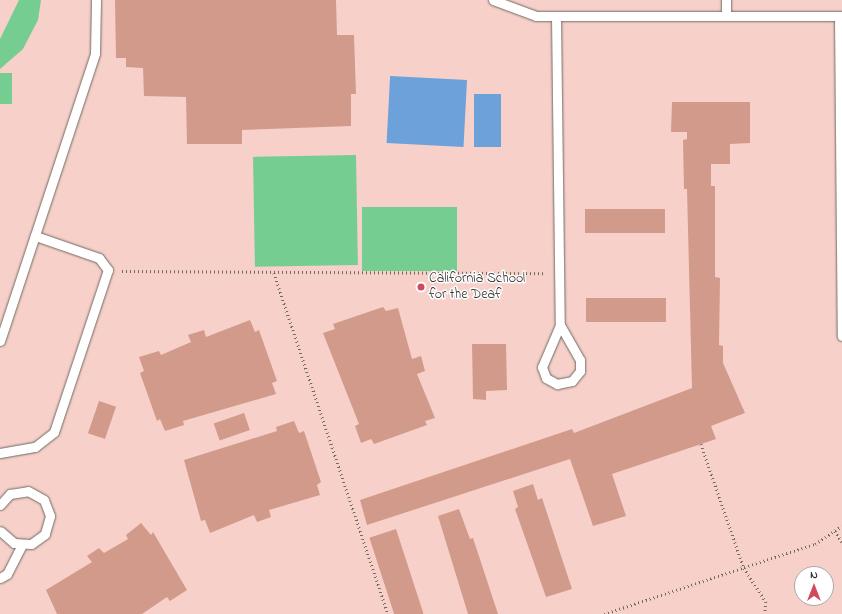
<!DOCTYPE html>
<html>
<head>
<meta charset="utf-8">
<style>
	body { margin:0 }
	#map { position:relative; width:842px; height:614px; overflow:hidden; background:#efe3c5; font-family:"Indie Flower",sans-serif }
	div>[style] { position:absolute }
	.built>* { inset:0; background:#f7d0ca }
	.green>* { inset:0; background:#76cd92; transform-origin:0 0 }
	.water>* { inset:0; background:#6ca1d9; transform-origin:0 0 }
	.building>* { inset:0; background:#d29a8a; transform-origin:0 0 }
	.path>* { height:2.5px; margin-top:-1.25px; transform-origin:0; background:repeating-linear-gradient(90deg,#706b61 0 1px,transparent 0 4px) }
	.roads { filter:drop-shadow(0 0 1px #706b61) drop-shadow(0 0 1px #706b61) }
	.service>* { height:9px; margin:-4.5px; padding:0 4.5px; transform-origin:4.5px; border-radius:4.5px; background:#fff }
	.dots>* { width:11px; height:11px; translate:-50% -50%; box-sizing:border-box; border:2px solid #fff; border-radius:50% }
	span { translate:-50% -50%; white-space:nowrap; text-align:center; line-height:1.15; -webkit-text-stroke:3px #fff; paint-order:stroke }
	.poi-label { font-size:14px; color:#2b2b2b }
	.left { translate:0 -50%; text-align:left }
	.north { position:absolute; left:794px; top:566px; width:40px; height:40px; box-sizing:border-box; background:#fff; border:1px solid #aaa; border-radius:50%; rotate:0deg; font-size:11px; font-weight:700; line-height:16px; text-align:center; color:#2b2b2b }
	.north::after { content:''; display:block; margin:auto; width:14px; height:18px; background:#d1495b; clip-path:polygon(50% 0,100% 100%,50% 72%,0 100%) }
</style>
</head>
<body>
<div id="map">
	<div class="built">
		<i style="clip-path:polygon(evenodd,0 0,842px 0,842px 614px,0 614px,0 0,802px 574px,826px 574px,826px 598px,802px 598px,802px 574px)"></i>
	</div>
	<div class="green">
		<i style="clip-path:polygon(19px 0,41px 0,38px 20px,23px 49px,0 69px,0 39px)"></i>
		<i style="left:0;top:73px;width:12px;height:31px"></i>
		<i style="left:356px;top:155px;width:110px;height:103px;rotate:89deg"></i>
		<i style="left:457px;top:207px;width:64px;height:95px;rotate:90deg"></i>
	</div>
	<div class="water">
		<i style="left:467px;top:80px;width:67px;height:77px;rotate:93deg"></i>
		<i style="left:474px;top:94px;width:27px;height:53px"></i>
	</div>
	<div class="building">
		<i style="clip-path:polygon(115px 0,336px 0,337px 35px,354px 35px,356px 94px,351px 94px,351px 126px,242px 130px,242px 144px,187px 144px,186px 97px,144px 96px,143px 68px,126px 67px,126px 58px,116px 58px)"></i>
		<i style="clip-path:polygon(672px 102px,750px 102px,750px 143px,730px 144px,730px 164px,711px 164px,711px 186px,715px 186px,715px 277px,720px 278px,719px 345px,723px 346px,723px 363px,745px 413px,711px 426px,716px 439px,612px 474px,626px 516px,593px 526px,570px 459px,367px 525px,360px 500px,572px 429px,574px 433px,692px 388px,687px 189px,684px 189px,683px 140px,687px 139px,687px 132px,671px 132px)"></i>
		<i style="left:585px;top:209px;width:80px;height:24px"></i>
		<i style="left:586px;top:298px;width:80px;height:24px"></i>
		<i style="clip-path:polygon(383px 307px,386px 311px,398px 308px,412px 359px,421px 356px,425px 371px,417px 374px,435px 418px,425px 421px,427px 425px,374px 444px,371px 439px,361px 443px,355px 426px,359px 424px,323px 333px,335px 329px,333px 324px)"></i>
		<i style="clip-path:polygon(250px 320px,255px 332px,259px 330px,277px 381px,272px 383px,276px 394px,183px 421px,184px 425px,165px 431px,160px 419px,157px 421px,140px 373px,144px 371px,139px 357px,159px 351px,161px 355px,191px 342px,188px 335px,204px 330px,206px 337px)"></i>
		<i style="clip-path:polygon(472px 344px,506px 344px,507px 390px,486px 391px,486px 400px,473px 399px)"></i>
		<i style="left:99px;top:401px;width:18px;height:34px;rotate:19deg"></i>
		<i style="left:244px;top:413px;width:18px;height:32px;rotate:71deg"></i>
		<i style="clip-path:polygon(294px 421px,299px 433px,304px 431px,321px 482px,317px 485px,320px 495px,269px 510px,271px 517px,257px 522px,254px 515px,210px 533px,205px 520px,201px 521px,184px 460px,277px 431px,276px 427px)"></i>
		<i style="clip-path:polygon(533px 484px,538px 500px,542px 498px,572px 589px,546px 597px,515px 509px,518px 507px,513px 491px)"></i>
		<i style="clip-path:polygon(459px 509px,470px 539px,473px 538px,498px 614px,468px 614px,438px 516px)"></i>
		<i style="clip-path:polygon(141px 523px,151px 535px,153px 532px,187px 590px,170px 601px,167px 597px,142px 614px,57px 614px,46px 590px,92px 562px,87px 556px,99px 548px,104px 553px,128px 539px,126px 535px)"></i>
		<i style="left:396px;top:529px;width:89px;height:28px;rotate:72deg"></i>
	</div>
	<div class="path">
		<i style="left:122px;top:271px;width:423px;rotate:0.3deg"></i>
		<i style="left:274px;top:273px;width:360px;rotate:71.5deg"></i>
		<i style="left:701px;top:444px;width:131px;rotate:70.9deg"></i>
		<i style="left:744px;top:568px;width:40px;rotate:57.1deg"></i>
		<i style="left:766px;top:602px;width:12px;rotate:95deg"></i>
		<i style="left:835px;top:531px;width:13px;rotate:58deg"></i>
		<i style="left:604px;top:614px;width:222px;rotate:-18.4deg"></i>
		<i style="left:815px;top:544px;width:32px;rotate:-34deg"></i>
	</div>
	<div class="roads">
		<div class="service">
			<i style="left:493px;top:0;width:46px;rotate:20.4deg"></i>
			<i style="left:536px;top:16px;width:306px"></i>
			<i style="left:726px;top:0;width:16px;rotate:90deg"></i>
			<i style="left:556px;top:16px;width:309px;rotate:89.3deg"></i>
			<i style="left:560px;top:325px;width:46px;rotate:113.2deg"></i>
			<i style="left:542px;top:367px;width:12px;rotate:70deg"></i>
			<i style="left:546px;top:378px;width:13px;rotate:29deg"></i>
			<i style="left:557px;top:384px;width:15px;rotate:-11deg"></i>
			<i style="left:572px;top:381px;width:13px;rotate:-51deg"></i>
			<i style="left:580px;top:371px;width:11px;rotate:-90deg"></i>
			<i style="left:580px;top:360px;width:40px;rotate:-119.7deg"></i>
			<i style="left:839px;top:16px;width:320px;rotate:89.5deg"></i>
			<i style="left:0;top:341px;width:303px;rotate:-71.7deg"></i>
			<i style="left:95px;top:53px;width:53px;rotate:-88.9deg"></i>
			<i style="left:0;top:453px;width:36px;rotate:-10deg"></i>
			<i style="left:35px;top:447px;width:24px;rotate:-38deg"></i>
			<i style="left:54px;top:432px;width:171px;rotate:-71.6deg"></i>
			<i style="left:108px;top:270px;width:15px;rotate:-127deg"></i>
			<i style="left:99px;top:258px;width:68px;rotate:-161deg"></i>
			<i style="left:0;top:505px;width:15px;rotate:-48deg"></i>
			<i style="left:10px;top:494px;width:18px;rotate:-9deg"></i>
			<i style="left:28px;top:491px;width:18px;rotate:29deg"></i>
			<i style="left:44px;top:500px;width:17px;rotate:69deg"></i>
			<i style="left:50px;top:516px;width:19px;rotate:106deg"></i>
			<i style="left:45px;top:534px;width:17px;rotate:144deg"></i>
			<i style="left:31px;top:544px;width:17px;rotate:-177deg"></i>
			<i style="left:14px;top:543px;width:18px;rotate:-139deg"></i>
			<i style="left:0;top:578px;width:8px;rotate:-30deg"></i>
			<i style="left:7px;top:574px;width:33px;rotate:-63deg"></i>
		</div>
	</div>
	<div class="dots">
		<i style="left:421px;top:287px;background:#d1495b"></i>
	</div>
	<div class="poi-label">
		<span class="left" style="left:429px;top:287px">California School<br>for the Deaf</span>
	</div>
	<div class="north">N</div>
</div>
</body>
</html>
